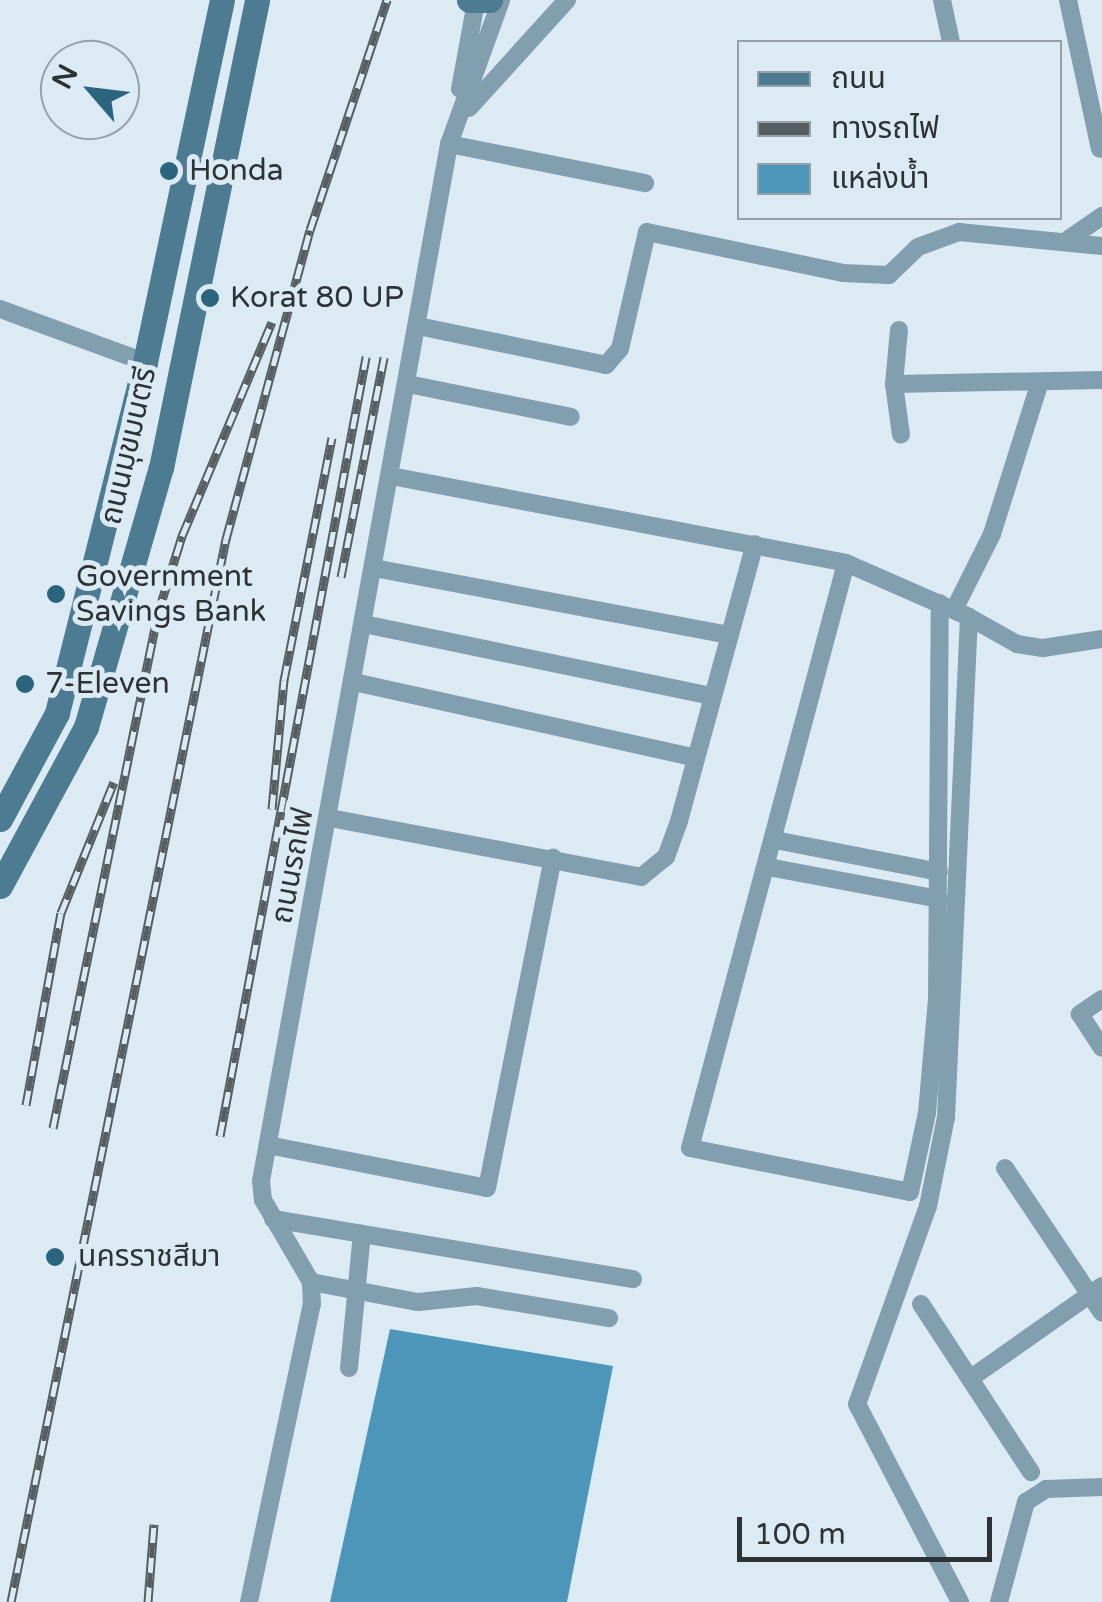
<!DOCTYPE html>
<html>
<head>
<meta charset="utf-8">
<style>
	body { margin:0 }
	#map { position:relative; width:1102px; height:1602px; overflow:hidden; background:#dcebf3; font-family:"Varela Round","Noto Sans Thai",sans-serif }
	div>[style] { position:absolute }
	.water>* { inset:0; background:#4c97b9 }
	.street>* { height:18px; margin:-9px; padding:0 9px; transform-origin:9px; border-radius:9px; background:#819faf }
	.secondary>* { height:25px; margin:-12.5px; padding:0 12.5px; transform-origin:12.5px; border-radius:12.5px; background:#4d7b92 }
	.rail>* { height:9px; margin-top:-4.5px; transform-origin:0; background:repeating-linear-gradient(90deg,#dcebf3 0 15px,#565e62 0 30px); box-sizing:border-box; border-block:2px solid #565e62 }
	.dots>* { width:28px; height:28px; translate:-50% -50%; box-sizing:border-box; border:5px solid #dcebf3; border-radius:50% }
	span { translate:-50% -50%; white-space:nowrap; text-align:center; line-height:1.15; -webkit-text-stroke:10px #dcebf3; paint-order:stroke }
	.poi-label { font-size:30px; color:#2c3235 }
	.left { translate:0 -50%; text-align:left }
	.street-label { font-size:30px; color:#2c3235 }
	.legend { position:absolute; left:737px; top:40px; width:325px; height:180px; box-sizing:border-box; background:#dcebf3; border:2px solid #96a1a7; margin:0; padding:12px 18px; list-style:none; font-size:30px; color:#2c3235 }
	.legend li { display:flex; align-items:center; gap:20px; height:50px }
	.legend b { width:50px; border:2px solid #96a1a7 }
	.north { position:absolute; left:40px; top:40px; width:100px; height:100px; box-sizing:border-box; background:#dcebf3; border:2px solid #96a1a7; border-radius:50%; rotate:298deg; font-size:28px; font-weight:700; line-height:40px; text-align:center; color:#2c3235 }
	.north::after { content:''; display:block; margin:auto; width:35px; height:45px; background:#2b647d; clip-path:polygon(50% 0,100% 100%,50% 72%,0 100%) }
	.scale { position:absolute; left:737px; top:1517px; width:255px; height:45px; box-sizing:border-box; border:5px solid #2c3235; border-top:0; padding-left:12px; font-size:30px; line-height:35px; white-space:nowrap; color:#2c3235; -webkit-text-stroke:8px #dcebf3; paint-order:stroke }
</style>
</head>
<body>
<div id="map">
	<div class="water">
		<i style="clip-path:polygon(390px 1329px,613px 1366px,567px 1602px,330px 1602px)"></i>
	</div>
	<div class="street">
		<i style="left:942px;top:0;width:43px;rotate:77.9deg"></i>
		<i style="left:1068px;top:0;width:152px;rotate:77.9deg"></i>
		<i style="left:460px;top:89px;width:88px;rotate:-79.6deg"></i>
		<i style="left:469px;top:108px;width:146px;rotate:-47.8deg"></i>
		<i style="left:449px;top:144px;width:200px;rotate:11.3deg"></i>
		<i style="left:1066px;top:241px;width:44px;rotate:-34.8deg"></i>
		<i style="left:0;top:309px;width:154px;rotate:20.1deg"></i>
		<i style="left:418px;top:326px;width:192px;rotate:11.7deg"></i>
		<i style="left:606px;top:365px;width:21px;rotate:-49deg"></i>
		<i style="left:620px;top:349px;width:120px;rotate:-77deg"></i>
		<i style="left:647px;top:232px;width:200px;rotate:11.8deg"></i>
		<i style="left:843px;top:273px;width:46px;rotate:2.5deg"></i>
		<i style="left:889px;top:275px;width:40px;rotate:-44deg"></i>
		<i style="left:918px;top:247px;width:44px;rotate:-20.1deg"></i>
		<i style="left:959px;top:232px;width:144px;rotate:5.6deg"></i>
		<i style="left:899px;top:330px;width:54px;rotate:95.3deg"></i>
		<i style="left:894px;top:384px;width:51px;rotate:82.2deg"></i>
		<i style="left:408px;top:384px;width:166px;rotate:11.4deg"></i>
		<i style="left:894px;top:384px;width:208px;rotate:-1.1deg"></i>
		<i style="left:391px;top:476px;width:463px;rotate:10.8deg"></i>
		<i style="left:846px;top:563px;width:134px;rotate:23.7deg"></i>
		<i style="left:969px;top:617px;width:501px;rotate:92.63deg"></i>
		<i style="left:946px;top:1117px;width:91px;rotate:101.4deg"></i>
		<i style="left:928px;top:1206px;width:210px;rotate:109.7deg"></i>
		<i style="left:857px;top:1404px;width:223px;rotate:62.5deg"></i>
		<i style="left:846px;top:563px;width:605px;rotate:104.93deg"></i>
		<i style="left:690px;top:1148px;width:224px;rotate:11.3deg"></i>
		<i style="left:910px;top:1192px;width:81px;rotate:-77.9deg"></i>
		<i style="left:927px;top:1113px;width:114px;rotate:-85deg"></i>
		<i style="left:937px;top:999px;width:396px;rotate:-89.6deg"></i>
		<i style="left:374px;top:568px;width:362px;rotate:10.7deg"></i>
		<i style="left:955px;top:608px;width:83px;rotate:-63.4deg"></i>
		<i style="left:992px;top:534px;width:159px;rotate:-72.5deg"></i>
		<i style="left:969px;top:617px;width:55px;rotate:29.4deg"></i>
		<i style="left:1017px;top:644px;width:26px;rotate:9deg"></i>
		<i style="left:1043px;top:648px;width:60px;rotate:-8.7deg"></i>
		<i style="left:364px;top:624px;width:356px;rotate:11.7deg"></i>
		<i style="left:354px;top:682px;width:350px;rotate:12.5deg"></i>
		<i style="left:330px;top:818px;width:317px;rotate:10.7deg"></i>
		<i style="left:641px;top:877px;width:32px;rotate:-39deg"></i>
		<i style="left:666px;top:857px;width:38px;rotate:-70deg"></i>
		<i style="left:679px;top:821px;width:287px;rotate:-74.7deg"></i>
		<i style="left:775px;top:840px;width:167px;rotate:11deg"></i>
		<i style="left:768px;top:867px;width:174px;rotate:10.6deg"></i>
		<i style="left:1102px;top:999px;width:27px;rotate:146deg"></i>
		<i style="left:1080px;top:1014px;width:40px;rotate:57.1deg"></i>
		<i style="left:268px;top:1145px;width:223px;rotate:11.1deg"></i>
		<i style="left:487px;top:1188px;width:337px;rotate:-78.7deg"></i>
		<i style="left:1005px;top:1168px;width:174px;rotate:56.2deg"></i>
		<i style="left:273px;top:1219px;width:365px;rotate:9.5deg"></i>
		<i style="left:311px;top:1282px;width:109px;rotate:10.6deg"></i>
		<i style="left:418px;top:1302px;width:59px;rotate:-5.8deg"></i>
		<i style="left:477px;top:1296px;width:134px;rotate:9.5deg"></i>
		<i style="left:921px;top:1304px;width:201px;rotate:56.8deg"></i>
		<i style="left:349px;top:1368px;width:135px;rotate:-84.5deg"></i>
		<i style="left:971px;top:1378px;width:160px;rotate:-35.1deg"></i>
		<i style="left:249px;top:1602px;width:305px;rotate:-78.1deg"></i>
		<i style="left:312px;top:1304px;width:22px;rotate:-93deg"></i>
		<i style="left:311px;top:1282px;width:95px;rotate:-120.3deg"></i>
		<i style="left:263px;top:1200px;width:19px;rotate:-96deg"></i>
		<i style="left:261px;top:1181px;width:1054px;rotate:-79.72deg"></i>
		<i style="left:449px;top:144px;width:153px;rotate:-70.1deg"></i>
		<i style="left:999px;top:1602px;width:104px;rotate:-74.9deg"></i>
		<i style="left:1026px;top:1502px;width:24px;rotate:-33deg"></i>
		<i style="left:1046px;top:1489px;width:56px;rotate:-2deg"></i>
	</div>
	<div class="secondary">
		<i style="left:469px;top:0;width:21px"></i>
		<i style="left:0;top:819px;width:120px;rotate:-61.7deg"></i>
		<i style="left:57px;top:713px;width:362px;rotate:-75.9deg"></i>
		<i style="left:145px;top:362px;width:370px;rotate:-78deg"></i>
		<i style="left:0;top:886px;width:181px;rotate:-61.6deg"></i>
		<i style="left:86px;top:727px;width:270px;rotate:-73.9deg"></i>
		<i style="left:161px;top:468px;width:478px;rotate:-78.4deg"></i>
	</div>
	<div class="rail">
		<i style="left:341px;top:577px;width:224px;rotate:-78.9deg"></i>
		<i style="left:272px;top:809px;width:130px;rotate:-84.7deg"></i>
		<i style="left:284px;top:680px;width:247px;rotate:-78.8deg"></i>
		<i style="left:26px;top:1105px;width:195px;rotate:-79.7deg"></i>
		<i style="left:61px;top:913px;width:141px;rotate:-68deg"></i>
		<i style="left:53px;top:1128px;width:526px;rotate:-78.48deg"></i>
		<i style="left:158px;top:613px;width:81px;rotate:-72.7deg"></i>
		<i style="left:182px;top:536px;width:232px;rotate:-67.2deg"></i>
		<i style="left:220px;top:1136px;width:793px;rotate:-79.38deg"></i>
		<i style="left:11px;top:1602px;width:1085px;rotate:-78.57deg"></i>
		<i style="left:226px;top:539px;width:320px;rotate:-74.8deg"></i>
		<i style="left:310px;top:230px;width:243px;rotate:-71.5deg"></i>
		<i style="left:148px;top:1602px;width:78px;rotate:-85.6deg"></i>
	</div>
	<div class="dots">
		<i style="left:169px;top:171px;background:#2b647d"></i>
		<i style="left:210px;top:298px;background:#2b647d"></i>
		<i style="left:56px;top:594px;background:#2b647d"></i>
		<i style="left:25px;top:684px;background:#2b647d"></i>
		<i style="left:55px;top:1257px;background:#2b647d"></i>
	</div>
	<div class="poi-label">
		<span class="left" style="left:189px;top:171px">Honda</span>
		<span class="left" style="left:230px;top:298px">Korat 80 UP</span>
		<span class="left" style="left:76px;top:594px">Government<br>Savings Bank</span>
		<span class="left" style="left:45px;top:684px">7-Eleven</span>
		<span class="left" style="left:78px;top:1257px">นครราชสีมา</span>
	</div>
	<div class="street-label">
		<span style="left:129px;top:446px;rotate:-77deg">ถนนมุขมนตรี</span>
		<span style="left:293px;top:866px;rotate:-79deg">ถนนรถไฟ</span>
	</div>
	<ul class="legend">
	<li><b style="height:12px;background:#4d7b92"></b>ถนน</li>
	<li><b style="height:12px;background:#565e62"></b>ทางรถไฟ</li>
	<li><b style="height:28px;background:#4c97b9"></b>แหล่งน้ำ</li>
	</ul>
	<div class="north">N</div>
	<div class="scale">100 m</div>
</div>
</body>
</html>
